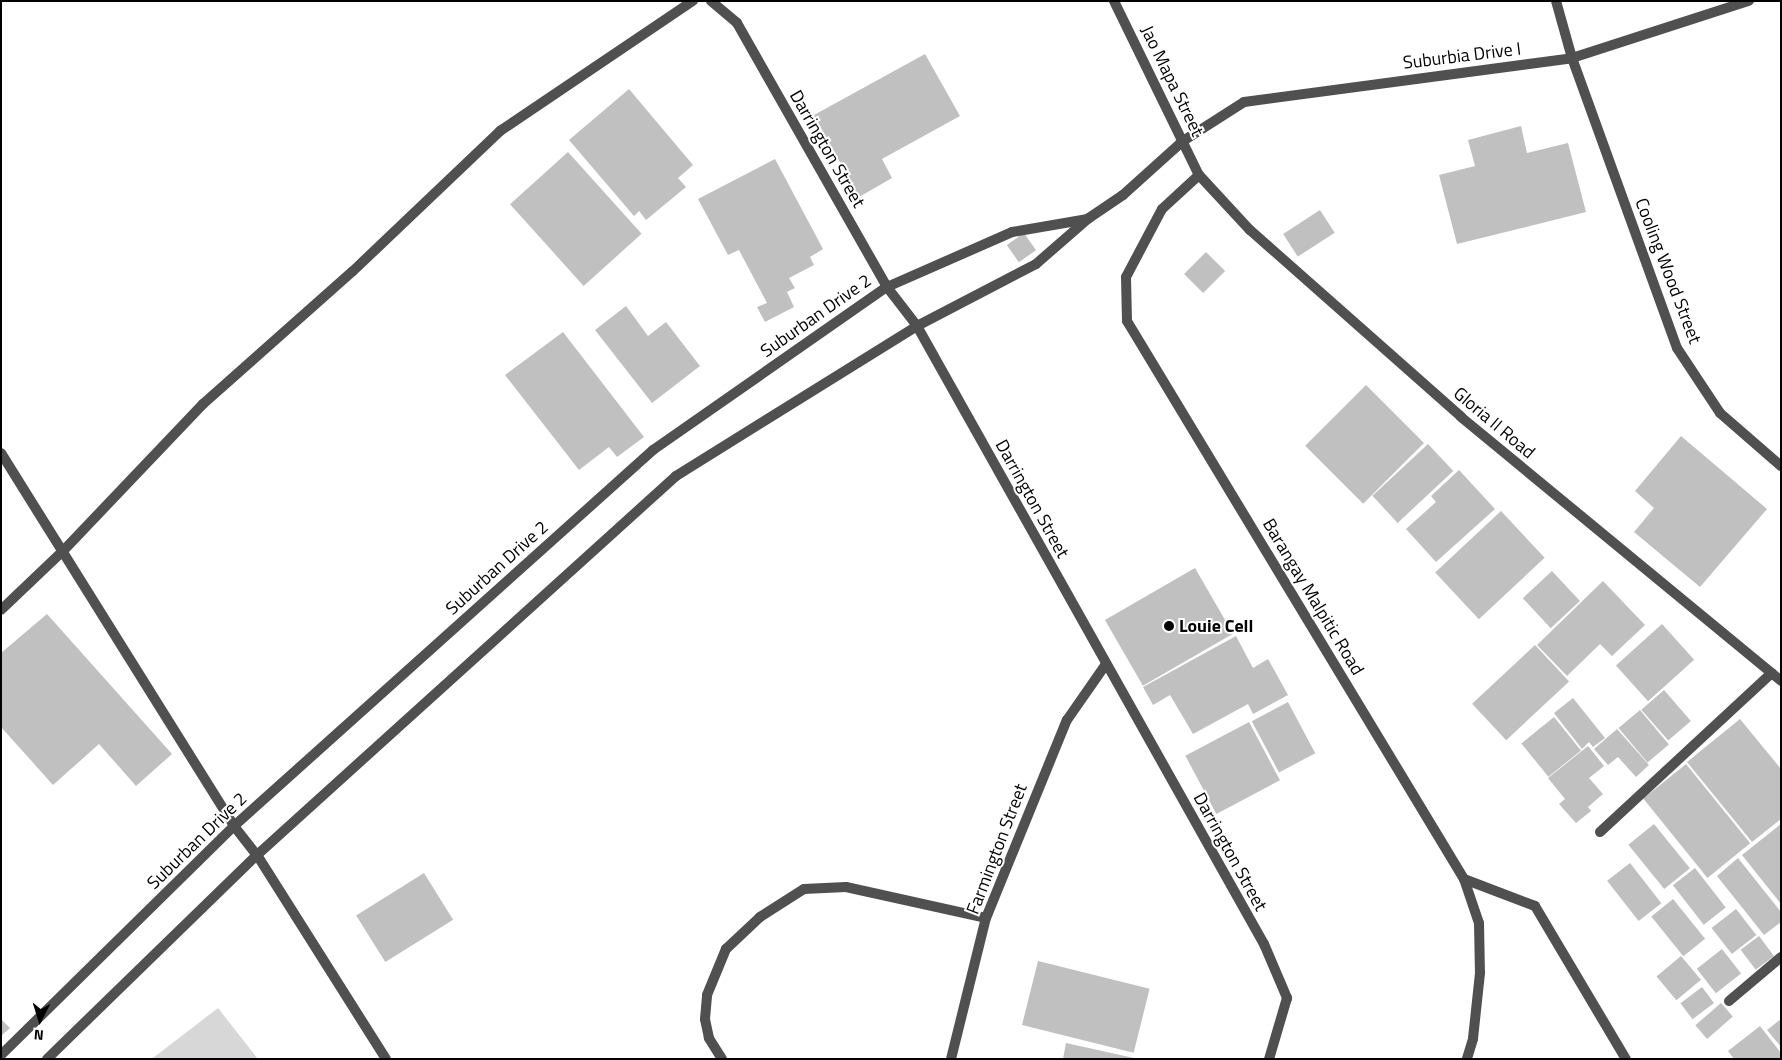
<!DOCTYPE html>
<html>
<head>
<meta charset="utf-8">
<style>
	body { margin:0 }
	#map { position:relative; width:1782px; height:1060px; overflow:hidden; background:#fff; font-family:"Titillium Web",sans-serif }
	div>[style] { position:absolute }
	.green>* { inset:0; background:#d7d7d7 }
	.building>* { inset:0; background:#c0c0c0; transform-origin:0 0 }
	.minor>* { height:10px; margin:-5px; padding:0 5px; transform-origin:5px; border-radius:5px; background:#505050 }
	.tertiary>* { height:10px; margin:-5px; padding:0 5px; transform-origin:5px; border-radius:5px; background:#505050 }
	.dots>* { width:14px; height:14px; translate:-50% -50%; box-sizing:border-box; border:2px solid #fff; border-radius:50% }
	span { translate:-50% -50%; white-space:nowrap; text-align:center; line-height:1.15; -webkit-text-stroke:4px #fff; paint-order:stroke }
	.street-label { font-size:18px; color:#000 }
	.poi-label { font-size:18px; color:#000; font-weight:700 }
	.left { translate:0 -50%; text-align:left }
	.frame { position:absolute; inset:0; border:2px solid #000; pointer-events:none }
	.north { position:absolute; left:15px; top:995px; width:50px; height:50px; -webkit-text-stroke:4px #fff; paint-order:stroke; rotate:185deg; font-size:14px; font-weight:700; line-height:20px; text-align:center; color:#000 }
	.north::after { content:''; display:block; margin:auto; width:18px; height:22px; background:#000; clip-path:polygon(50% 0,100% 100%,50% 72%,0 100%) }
</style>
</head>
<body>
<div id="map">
	<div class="green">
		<i style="clip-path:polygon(218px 1008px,258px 1059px,154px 1059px,153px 1058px)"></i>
	</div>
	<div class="building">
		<i style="clip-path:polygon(925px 54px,960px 116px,882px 159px,892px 178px,859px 197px,814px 115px)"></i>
		<i style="clip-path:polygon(629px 89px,693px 165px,678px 178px,686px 187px,646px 220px,639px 211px,634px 216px,569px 140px)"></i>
		<i style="clip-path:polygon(1521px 126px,1527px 153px,1568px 143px,1586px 212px,1457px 244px,1439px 175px,1475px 166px,1468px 140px)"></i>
		<i style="left:568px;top:152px;width:110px;height:78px;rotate:48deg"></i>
		<i style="clip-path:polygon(775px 159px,823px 249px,810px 257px,814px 265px,789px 278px,795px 288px,787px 292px,794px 307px,765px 322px,757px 307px,767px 303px,739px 250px,728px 255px,698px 199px)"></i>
		<i style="left:1320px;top:210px;width:27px;height:44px;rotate:57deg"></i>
		<i style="left:1024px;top:233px;width:21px;height:21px;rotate:55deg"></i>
		<i style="left:1206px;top:252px;width:27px;height:31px;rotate:45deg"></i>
		<i style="clip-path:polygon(626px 306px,648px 336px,666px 322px,700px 366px,652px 403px,595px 330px)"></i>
		<i style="clip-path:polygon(563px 332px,644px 437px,617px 457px,609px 447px,579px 470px,505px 375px)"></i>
		<i style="left:1366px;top:385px;width:82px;height:86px;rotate:45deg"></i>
		<i style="clip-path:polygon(1681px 436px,1767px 509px,1700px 587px,1634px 532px,1654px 508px,1635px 491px)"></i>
		<i style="left:1428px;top:444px;width:37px;height:76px;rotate:47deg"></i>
		<i style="clip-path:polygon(1459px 470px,1495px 509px,1436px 562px,1406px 529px,1436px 502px,1431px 496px)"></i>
		<i style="left:1501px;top:511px;width:64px;height:90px;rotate:47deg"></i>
		<i style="left:1195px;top:568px;width:76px;height:104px;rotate:60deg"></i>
		<i style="left:1552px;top:571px;width:41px;height:40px;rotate:47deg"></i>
		<i style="clip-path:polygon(1603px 581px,1645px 625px,1612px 656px,1600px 644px,1567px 676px,1537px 645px)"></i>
		<i style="clip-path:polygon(47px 614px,172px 754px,136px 786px,99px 744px,53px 785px,1px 727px,1px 653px)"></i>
		<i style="left:1662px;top:624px;width:48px;height:62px;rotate:48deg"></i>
		<i style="clip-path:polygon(1236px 636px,1253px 668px,1268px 659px,1288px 695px,1253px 714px,1248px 704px,1193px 734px,1170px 695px,1153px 705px,1143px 687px)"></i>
		<i style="left:1535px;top:645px;width:50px;height:86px;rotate:47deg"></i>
		<i style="left:1664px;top:690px;width:41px;height:30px;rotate:49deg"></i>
		<i style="clip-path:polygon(1573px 698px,1605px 738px,1593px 747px,1589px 742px,1582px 749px,1554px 713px)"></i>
		<i style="left:1288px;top:702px;width:58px;height:41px;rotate:62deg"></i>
		<i style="left:1640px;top:710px;width:45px;height:28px;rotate:50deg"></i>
		<i style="left:1554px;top:717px;width:43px;height:42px;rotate:51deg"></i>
		<i style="clip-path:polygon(1740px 719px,1781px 769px,1781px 819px,1752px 842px,1687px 762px)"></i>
		<i style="left:1249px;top:722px;width:66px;height:72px;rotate:62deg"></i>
		<i style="clip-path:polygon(1617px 729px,1649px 765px,1636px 777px,1618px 757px,1608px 765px,1594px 749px)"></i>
		<i style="clip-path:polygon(1588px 746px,1604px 766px,1589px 778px,1603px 794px,1588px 807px,1591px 811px,1576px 823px,1559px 804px,1565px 799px,1548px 778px)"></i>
		<i style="left:1686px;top:764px;width:102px;height:55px;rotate:51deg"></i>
		<i style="left:1654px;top:824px;width:57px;height:33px;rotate:51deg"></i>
		<i style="clip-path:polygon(1781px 824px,1781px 904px,1742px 855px)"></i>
		<i style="clip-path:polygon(1738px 858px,1781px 912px,1781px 922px,1764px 935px,1717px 876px)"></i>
		<i style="left:1630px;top:863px;width:51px;height:29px;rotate:52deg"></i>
		<i style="left:1695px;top:868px;width:50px;height:28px;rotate:52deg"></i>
		<i style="left:424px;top:873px;width:55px;height:80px;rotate:58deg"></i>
		<i style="left:1673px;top:899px;width:51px;height:28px;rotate:51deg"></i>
		<i style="left:1736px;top:909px;width:33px;height:31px;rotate:52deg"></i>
		<i style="left:1759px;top:936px;width:25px;height:23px;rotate:53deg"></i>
		<i style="left:1722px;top:949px;width:31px;height:32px;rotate:52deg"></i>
		<i style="left:1681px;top:956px;width:31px;height:32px;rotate:50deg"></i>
		<i style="left:1038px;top:961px;width:115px;height:66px;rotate:14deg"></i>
		<i style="left:1702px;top:987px;width:20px;height:27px;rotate:53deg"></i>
		<i style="left:1721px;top:1003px;width:18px;height:34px;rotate:49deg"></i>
		<i style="clip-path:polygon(1px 1019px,10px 1028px,1px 1036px)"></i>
		<i style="clip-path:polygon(1781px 1019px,1781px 1047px,1767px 1030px)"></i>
		<i style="clip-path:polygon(1760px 1026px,1781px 1053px,1781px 1059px,1734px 1059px,1728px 1051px)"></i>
		<i style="clip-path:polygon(1066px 1043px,1134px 1058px,1134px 1059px,1063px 1059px)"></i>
	</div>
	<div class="minor">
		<i style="left:711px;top:1px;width:34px;rotate:40deg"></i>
		<i style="left:737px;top:23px;width:304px;rotate:60.4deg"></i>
		<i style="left:887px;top:287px;width:49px;rotate:52.4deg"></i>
		<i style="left:917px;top:326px;width:709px;rotate:60.69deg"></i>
		<i style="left:1264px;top:944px;width:59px;rotate:66.9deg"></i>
		<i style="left:1287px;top:998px;width:64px;rotate:106.4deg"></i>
		<i style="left:1556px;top:1px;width:59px;rotate:74.3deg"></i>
		<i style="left:1572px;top:58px;width:308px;rotate:70.1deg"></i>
		<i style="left:1677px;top:348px;width:78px;rotate:56.5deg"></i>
		<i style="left:1720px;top:413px;width:81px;rotate:41deg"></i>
		<i style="left:1px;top:453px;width:440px;rotate:58deg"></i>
		<i style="left:234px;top:826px;width:37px;rotate:52deg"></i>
		<i style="left:257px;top:855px;width:241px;rotate:57.7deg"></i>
		<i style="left:1px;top:610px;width:86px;rotate:-43.6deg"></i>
		<i style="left:63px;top:551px;width:203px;rotate:-46.4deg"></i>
		<i style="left:203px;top:404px;width:200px;rotate:-41.6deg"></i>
		<i style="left:353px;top:271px;width:203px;rotate:-43.6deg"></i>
		<i style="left:500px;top:131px;width:233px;rotate:-34deg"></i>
		<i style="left:1600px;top:832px;width:234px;rotate:-42.8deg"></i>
		<i style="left:1464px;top:879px;width:76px;rotate:20.8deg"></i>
		<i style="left:1535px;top:906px;width:178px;rotate:59.3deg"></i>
		<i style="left:1729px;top:1001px;width:68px;rotate:-40.2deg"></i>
		<i style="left:1px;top:1055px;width:327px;rotate:-44.5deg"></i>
		<i style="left:234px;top:826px;width:563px;rotate:-41.9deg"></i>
		<i style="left:653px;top:450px;width:285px;rotate:-34.9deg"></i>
		<i style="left:887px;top:287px;width:137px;rotate:-23.7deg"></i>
		<i style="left:1012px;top:232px;width:77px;rotate:-9.7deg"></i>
		<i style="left:47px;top:1059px;width:293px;rotate:-44.2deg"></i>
		<i style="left:257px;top:855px;width:565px;rotate:-42.13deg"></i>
		<i style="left:676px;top:476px;width:284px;rotate:-31.9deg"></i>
		<i style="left:917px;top:326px;width:134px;rotate:-27.5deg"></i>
		<i style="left:1036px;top:264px;width:70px;rotate:-41deg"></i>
		<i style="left:1089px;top:218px;width:41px;rotate:-34.1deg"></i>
		<i style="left:1123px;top:195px;width:81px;rotate:-42deg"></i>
		<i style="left:1183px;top:141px;width:72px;rotate:-32.6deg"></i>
		<i style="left:1244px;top:102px;width:331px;rotate:-7.6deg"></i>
		<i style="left:1572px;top:58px;width:186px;rotate:-17.9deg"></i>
		<i style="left:722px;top:1059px;width:25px;rotate:-122deg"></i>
		<i style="left:709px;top:1038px;width:19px;rotate:-102deg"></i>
		<i style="left:705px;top:1019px;width:24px;rotate:-85deg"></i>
		<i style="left:707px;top:995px;width:50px;rotate:-67.6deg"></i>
		<i style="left:726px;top:949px;width:47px;rotate:-43.3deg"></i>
		<i style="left:760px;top:917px;width:52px;rotate:-32.5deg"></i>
		<i style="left:804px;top:889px;width:42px;rotate:-2.7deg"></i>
		<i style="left:846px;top:887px;width:143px;rotate:12.5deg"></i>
		<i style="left:951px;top:1059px;width:145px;rotate:-76.1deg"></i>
		<i style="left:986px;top:918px;width:214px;rotate:-67.8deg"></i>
		<i style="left:1067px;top:720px;width:68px;rotate:-55.1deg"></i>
	</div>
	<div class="tertiary">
		<i style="left:1114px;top:1px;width:194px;rotate:64deg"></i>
		<i style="left:1199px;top:175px;width:75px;rotate:47.2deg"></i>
		<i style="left:1250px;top:230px;width:282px;rotate:41.5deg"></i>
		<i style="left:1461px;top:417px;width:415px;rotate:39.5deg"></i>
		<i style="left:1199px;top:175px;width:50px;rotate:137.4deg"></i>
		<i style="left:1162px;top:209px;width:77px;rotate:117.9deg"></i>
		<i style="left:1126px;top:277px;width:44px;rotate:88.7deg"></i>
		<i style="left:1127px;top:321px;width:652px;rotate:58.87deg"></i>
		<i style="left:1464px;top:879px;width:46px;rotate:71.2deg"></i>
		<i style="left:1479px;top:923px;width:50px;rotate:88.9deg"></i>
		<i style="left:1480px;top:973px;width:66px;rotate:96.1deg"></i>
		<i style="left:1473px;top:1039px;width:21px;rotate:107deg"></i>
	</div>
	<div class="dots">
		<i style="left:1169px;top:626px;background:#000"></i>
	</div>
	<div class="street-label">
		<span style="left:1462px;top:56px;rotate:-7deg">Suburbia Drive I</span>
		<span style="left:1172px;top:81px;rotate:64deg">Jao Mapa Street</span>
		<span style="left:827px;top:149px;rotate:60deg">Darrington Street</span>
		<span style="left:1668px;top:271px;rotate:69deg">Cooling Wood Street</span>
		<span style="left:816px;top:316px;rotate:-35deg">Suburban Drive 2</span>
		<span style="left:1494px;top:423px;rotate:40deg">Gloria II Road</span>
		<span style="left:1032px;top:499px;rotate:61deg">Darrington Street</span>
		<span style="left:497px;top:568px;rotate:-42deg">Suburban Drive 2</span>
		<span style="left:1313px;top:597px;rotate:59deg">Barangay Malpitic Road</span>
		<span style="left:197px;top:841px;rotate:-44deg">Suburban Drive 2</span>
		<span style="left:997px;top:849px;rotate:-69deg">Farmington Street</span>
		<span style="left:1230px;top:852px;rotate:61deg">Darrington Street</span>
	</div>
	<div class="poi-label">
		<span class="left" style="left:1179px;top:626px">Louie Cell</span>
	</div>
	<div class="frame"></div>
	<div class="north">N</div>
</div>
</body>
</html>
